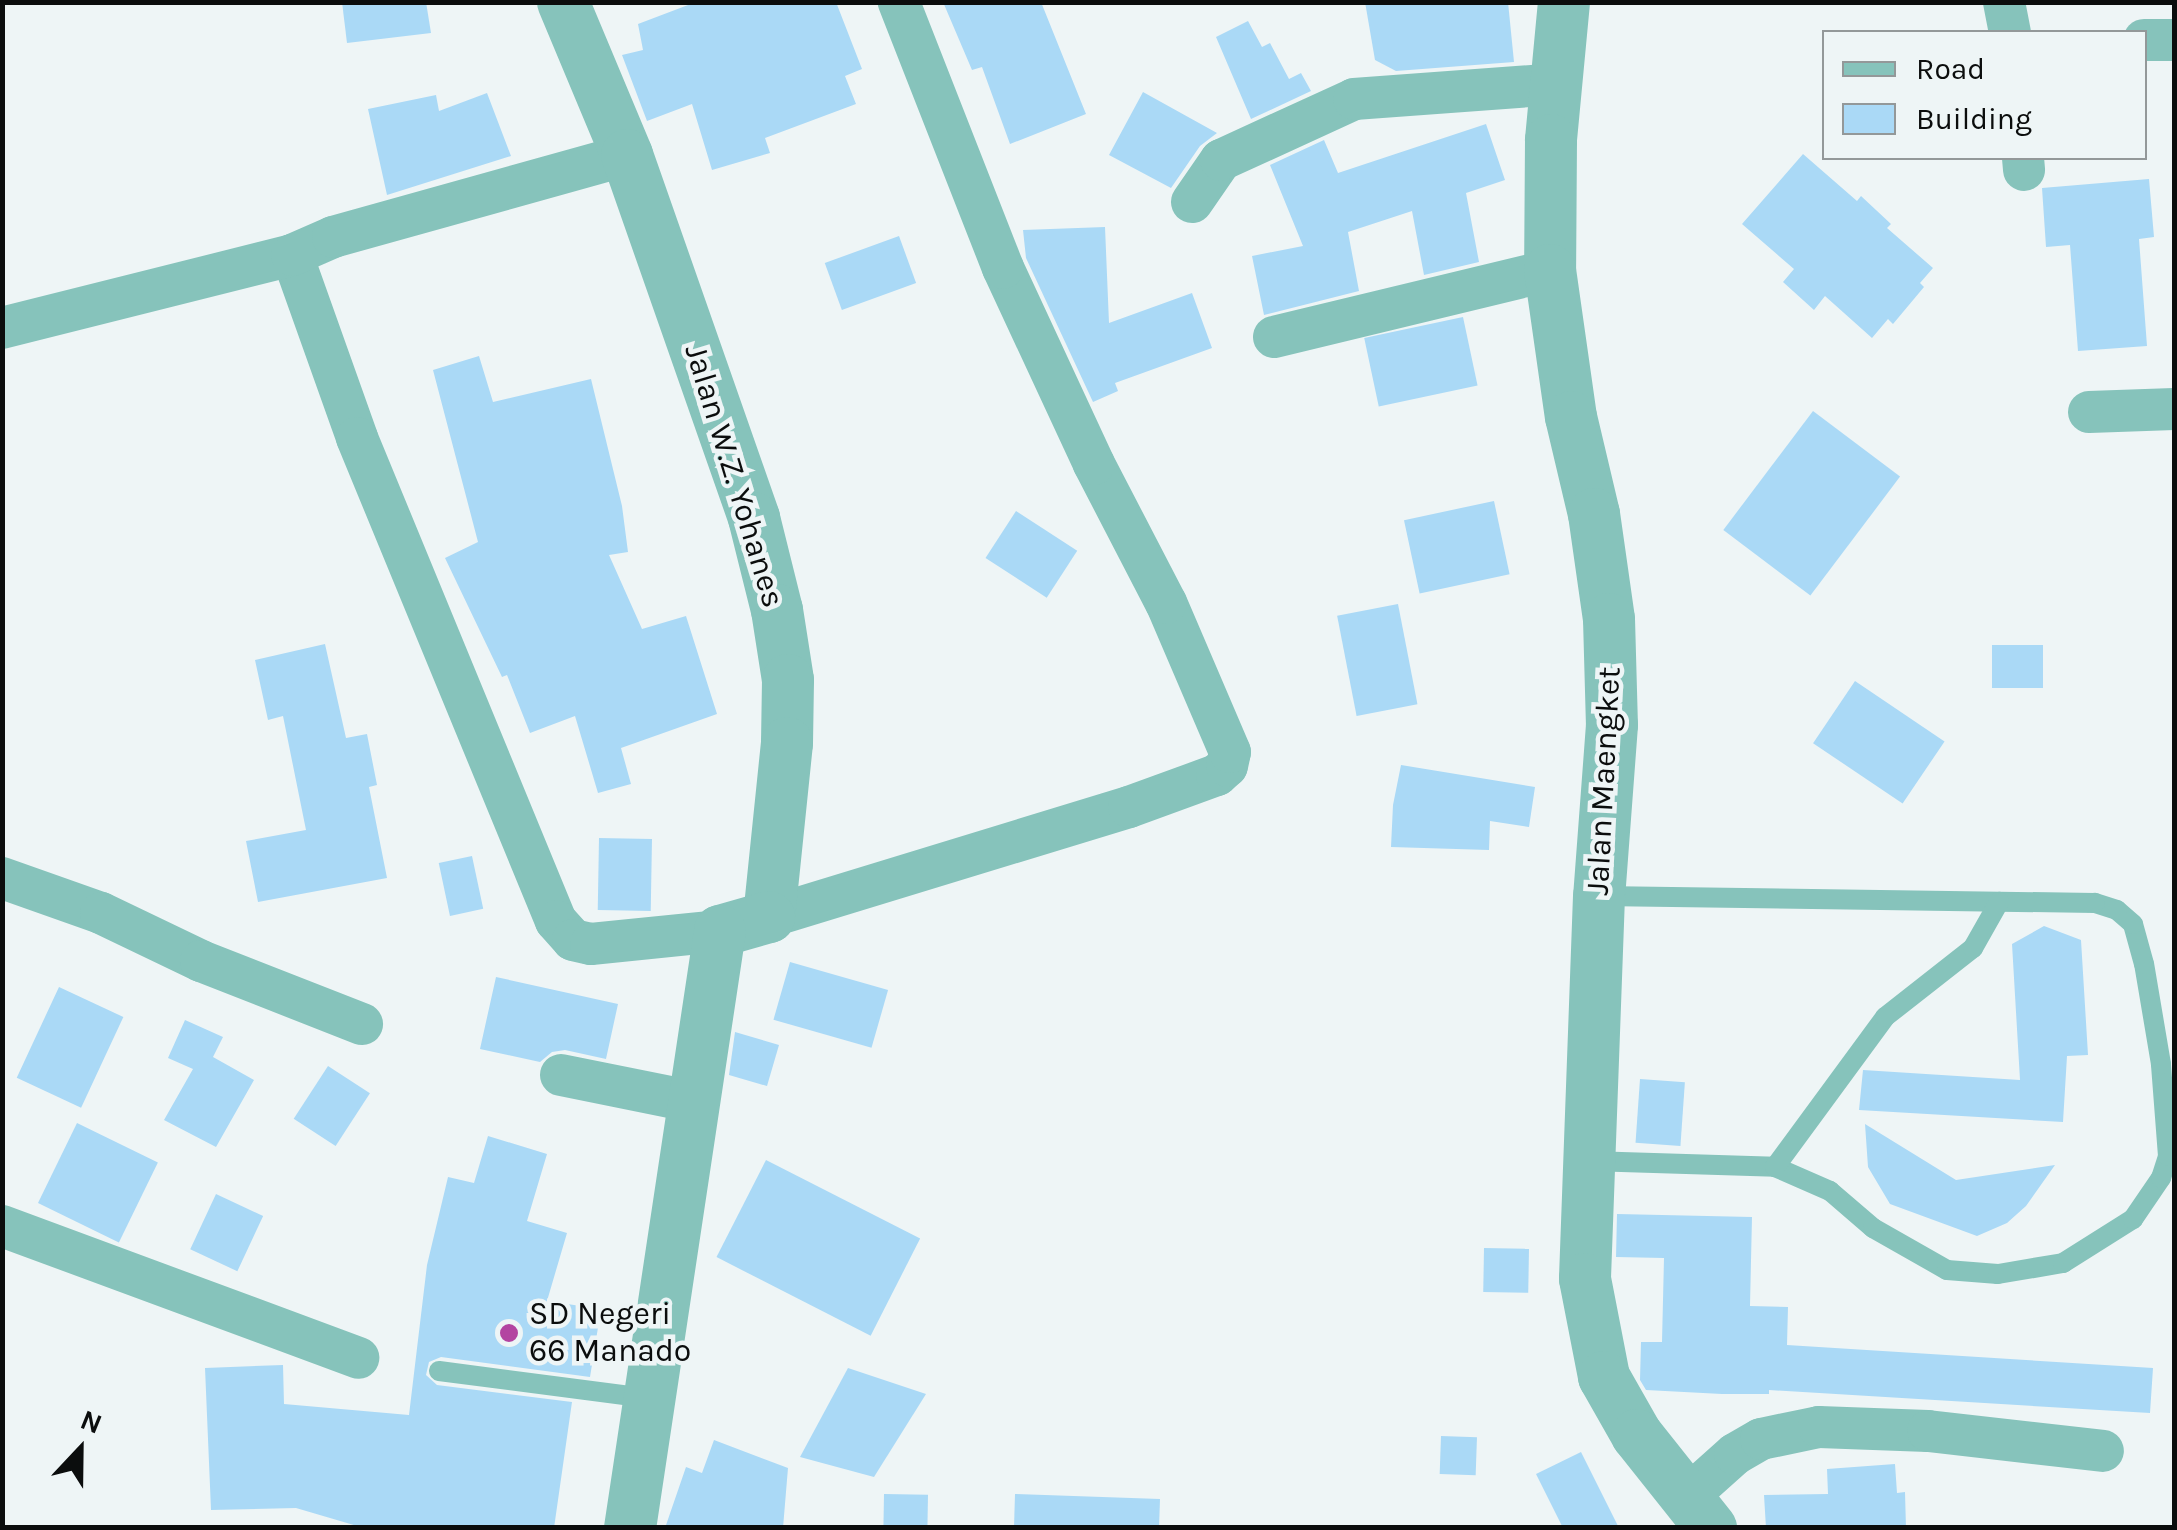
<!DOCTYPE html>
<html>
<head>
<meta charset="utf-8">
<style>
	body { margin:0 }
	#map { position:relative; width:2177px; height:1530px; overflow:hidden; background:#eef5f6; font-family:Karla,sans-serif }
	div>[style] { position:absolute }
	.building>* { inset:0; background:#aad9f6; transform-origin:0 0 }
	.service>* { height:20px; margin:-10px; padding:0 10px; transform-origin:10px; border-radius:10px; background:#86c3bb }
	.minor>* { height:42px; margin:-21px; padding:0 21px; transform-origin:21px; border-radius:21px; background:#86c3bb }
	.tertiary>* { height:52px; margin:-26px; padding:0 26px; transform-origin:26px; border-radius:26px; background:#86c3bb }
	.dots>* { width:28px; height:28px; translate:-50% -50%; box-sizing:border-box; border:5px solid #eef5f6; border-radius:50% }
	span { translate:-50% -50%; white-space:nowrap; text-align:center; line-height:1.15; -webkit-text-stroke:9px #eef5f6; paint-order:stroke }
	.street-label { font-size:32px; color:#0b0d0d }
	.poi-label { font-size:32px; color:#0b0d0d }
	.left { translate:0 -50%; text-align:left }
	.frame { position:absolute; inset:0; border:5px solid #0b0d0d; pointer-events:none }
	.legend { position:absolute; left:1822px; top:30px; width:325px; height:130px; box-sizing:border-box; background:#eef5f6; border:2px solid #939899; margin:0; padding:12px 18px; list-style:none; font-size:30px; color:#0b0d0d }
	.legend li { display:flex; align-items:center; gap:20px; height:50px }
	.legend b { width:50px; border:2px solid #939899 }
	.north { position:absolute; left:30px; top:1400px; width:100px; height:100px; -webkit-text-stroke:8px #eef5f6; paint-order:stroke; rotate:22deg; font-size:28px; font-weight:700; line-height:40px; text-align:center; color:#0b0d0d }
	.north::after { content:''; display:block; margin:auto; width:35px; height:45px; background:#0b0d0d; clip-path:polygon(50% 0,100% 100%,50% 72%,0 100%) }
</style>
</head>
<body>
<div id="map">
	<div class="building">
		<i style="clip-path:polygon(342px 2px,426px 2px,431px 33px,347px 43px)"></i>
		<i style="clip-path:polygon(696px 2px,836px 2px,862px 69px,845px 76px,856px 104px,765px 138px,770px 153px,712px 170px,692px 104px,647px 121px,622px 55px,643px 50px,638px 24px)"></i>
		<i style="clip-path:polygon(943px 2px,1041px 2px,1086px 114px,1010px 144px,982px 67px,972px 70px)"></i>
		<i style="clip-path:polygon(1365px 2px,1508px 2px,1514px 62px,1396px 71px,1375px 60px)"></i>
		<i style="clip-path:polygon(1248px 21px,1262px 47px,1270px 43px,1289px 79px,1301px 73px,1311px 91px,1251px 119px,1216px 37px)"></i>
		<i style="clip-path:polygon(1143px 92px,1217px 133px,1200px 146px,1171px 188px,1109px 155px)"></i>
		<i style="clip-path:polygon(487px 93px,511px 156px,387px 195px,368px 109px,436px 95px,439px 111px)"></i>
		<i style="clip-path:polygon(1486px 124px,1505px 180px,1466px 193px,1479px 262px,1424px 275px,1412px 211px,1348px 232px,1359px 291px,1264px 315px,1252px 256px,1303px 246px,1270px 165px,1324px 140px,1338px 173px)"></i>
		<i style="clip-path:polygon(1803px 154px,1857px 201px,1861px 196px,1891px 224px,1887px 228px,1933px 268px,1920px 283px,1924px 287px,1893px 324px,1888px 319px,1872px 338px,1825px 296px,1814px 310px,1783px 282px,1794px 269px,1742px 224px)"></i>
		<i style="clip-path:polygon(2149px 179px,2154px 237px,2139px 239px,2147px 346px,2078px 351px,2070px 245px,2046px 247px,2042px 188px)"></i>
		<i style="clip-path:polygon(1105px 227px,1109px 323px,1192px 293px,1212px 348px,1115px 383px,1118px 391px,1093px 402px,1026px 258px,1023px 230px)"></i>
		<i style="left:899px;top:236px;width:50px;height:79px;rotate:70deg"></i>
		<i style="left:1463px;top:317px;width:70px;height:101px;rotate:78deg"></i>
		<i style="clip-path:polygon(479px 356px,493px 402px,591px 379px,622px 506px,628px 552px,609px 555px,642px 629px,686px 616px,717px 714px,621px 748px,631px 784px,598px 793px,575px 716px,530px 733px,507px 675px,502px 677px,445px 558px,478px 542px,433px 370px)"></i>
		<i style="left:1813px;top:411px;width:109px;height:149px;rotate:37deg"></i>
		<i style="left:1494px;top:501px;width:75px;height:92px;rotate:78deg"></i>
		<i style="left:1016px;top:511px;width:73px;height:56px;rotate:33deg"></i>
		<i style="left:1398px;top:604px;width:102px;height:62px;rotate:79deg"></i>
		<i style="clip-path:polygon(325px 644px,346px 738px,367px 734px,377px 785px,369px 787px,387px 878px,258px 902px,246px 841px,306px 830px,283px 716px,268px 720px,255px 660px)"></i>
		<i style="left:1992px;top:645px;width:51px;height:43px"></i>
		<i style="left:1855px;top:681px;width:108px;height:75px;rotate:34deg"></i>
		<i style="clip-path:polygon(1401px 765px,1535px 787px,1529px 827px,1490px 821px,1489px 850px,1391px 847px,1393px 805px)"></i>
		<i style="left:599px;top:838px;width:53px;height:72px;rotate:1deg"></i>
		<i style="left:472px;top:856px;width:54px;height:34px;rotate:78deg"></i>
		<i style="clip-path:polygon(2044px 926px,2081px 940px,2088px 1055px,2067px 1056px,2063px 1122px,1859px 1110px,1863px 1070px,2020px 1080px,2012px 944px)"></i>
		<i style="left:790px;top:962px;width:102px;height:60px;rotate:16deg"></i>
		<i style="clip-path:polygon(496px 977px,618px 1004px,606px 1059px,565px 1050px,552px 1052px,540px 1062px,480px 1049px)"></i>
		<i style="left:59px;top:987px;width:71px;height:100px;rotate:25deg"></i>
		<i style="clip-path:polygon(185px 1020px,223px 1037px,213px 1057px,254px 1080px,216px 1147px,164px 1120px,193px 1069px,168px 1058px)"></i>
		<i style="clip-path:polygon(735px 1032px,779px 1045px,767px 1086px,729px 1075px)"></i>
		<i style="left:328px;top:1066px;width:50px;height:63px;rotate:33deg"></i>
		<i style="left:1640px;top:1079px;width:45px;height:64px;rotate:4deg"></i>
		<i style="left:77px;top:1123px;width:90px;height:89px;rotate:26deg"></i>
		<i style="clip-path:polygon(1865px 1124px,1956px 1180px,2055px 1165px,2026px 1206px,2007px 1223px,1977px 1236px,1890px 1204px,1868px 1167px)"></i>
		<i style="clip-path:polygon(488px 1136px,547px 1154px,527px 1221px,567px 1233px,547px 1301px,601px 1309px,590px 1377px,441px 1357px,429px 1362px,426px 1375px,437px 1385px,572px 1402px,554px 1528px,364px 1528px,296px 1508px,211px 1510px,205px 1368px,283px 1365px,284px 1404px,409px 1415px,427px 1265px,448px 1177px,474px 1183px)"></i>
		<i style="left:766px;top:1160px;width:173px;height:109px;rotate:27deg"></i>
		<i style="left:216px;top:1194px;width:52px;height:61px;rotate:25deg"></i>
		<i style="clip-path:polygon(1617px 1214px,1752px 1217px,1750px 1306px,1788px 1307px,1787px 1345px,2153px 1368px,2150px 1413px,1769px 1390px,1769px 1394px,1722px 1394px,1646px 1390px,1640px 1380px,1641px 1342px,1662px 1342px,1664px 1258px,1616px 1257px)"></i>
		<i style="left:1484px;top:1248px;width:45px;height:44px;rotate:1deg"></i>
		<i style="clip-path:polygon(848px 1368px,926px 1394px,874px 1477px,800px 1457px)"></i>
		<i style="left:1441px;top:1436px;width:36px;height:38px;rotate:2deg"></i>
		<i style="clip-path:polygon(714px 1440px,788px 1468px,783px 1528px,665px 1528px,686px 1467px,702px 1473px)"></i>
		<i style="clip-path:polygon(1581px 1452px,1619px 1528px,1563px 1528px,1536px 1474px)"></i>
		<i style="clip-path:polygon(1895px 1464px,1897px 1493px,1905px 1492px,1906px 1528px,1766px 1528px,1764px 1495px,1828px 1494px,1827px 1469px)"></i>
		<i style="left:884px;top:1494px;width:44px;height:34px;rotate:1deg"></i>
		<i style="clip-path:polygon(1015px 1494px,1160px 1499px,1159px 1528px,1014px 1528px)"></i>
	</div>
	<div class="service">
		<i style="left:1589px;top:1161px;width:186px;rotate:1.8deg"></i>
		<i style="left:1775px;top:1167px;width:60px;rotate:23.6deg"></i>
		<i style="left:1830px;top:1191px;width:57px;rotate:40.7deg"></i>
		<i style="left:1873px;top:1228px;width:85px;rotate:29.6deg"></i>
		<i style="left:1947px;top:1270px;width:51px;rotate:4.5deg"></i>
		<i style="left:1998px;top:1274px;width:66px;rotate:-9.6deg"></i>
		<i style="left:2063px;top:1263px;width:83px;rotate:-32.2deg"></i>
		<i style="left:2133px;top:1219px;width:50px;rotate:-55.7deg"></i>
		<i style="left:2161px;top:1178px;width:23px;rotate:-72deg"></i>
		<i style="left:2168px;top:1156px;width:92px;rotate:-94.4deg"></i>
		<i style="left:2161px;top:1064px;width:101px;rotate:-99.6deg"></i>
		<i style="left:2144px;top:964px;width:41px;rotate:-105.4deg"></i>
		<i style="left:2133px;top:924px;width:21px;rotate:-139deg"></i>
		<i style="left:2117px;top:910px;width:23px;rotate:-162deg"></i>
		<i style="left:2095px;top:903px;width:495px;rotate:-179.2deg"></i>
		<i style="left:1775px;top:1167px;width:186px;rotate:-53.7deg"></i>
		<i style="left:1885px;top:1017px;width:112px;rotate:-38.1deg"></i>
		<i style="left:1973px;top:948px;width:53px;rotate:-60.5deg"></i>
		<i style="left:439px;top:1371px;width:210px;rotate:7.4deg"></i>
	</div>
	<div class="minor">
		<i style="left:2004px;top:2px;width:31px;rotate:79deg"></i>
		<i style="left:2144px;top:40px;width:30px"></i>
		<i style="left:2023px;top:158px;width:12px;rotate:85deg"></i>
		<i style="left:1192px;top:202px;width:51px;rotate:-55.4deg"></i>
		<i style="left:1221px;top:160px;width:146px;rotate:-24.6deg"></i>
		<i style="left:1354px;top:99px;width:203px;rotate:-4.2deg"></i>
		<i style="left:292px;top:255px;width:194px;rotate:70.4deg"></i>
		<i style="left:357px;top:438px;width:522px;rotate:67.61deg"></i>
		<i style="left:556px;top:921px;width:25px;rotate:48deg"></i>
		<i style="left:573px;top:940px;width:18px;rotate:13deg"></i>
		<i style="left:591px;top:944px;width:130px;rotate:-5.8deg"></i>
		<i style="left:2px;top:328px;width:299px;rotate:-14.1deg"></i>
		<i style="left:292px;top:255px;width:45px;rotate:-23.7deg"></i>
		<i style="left:333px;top:237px;width:305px;rotate:-15.6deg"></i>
		<i style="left:1274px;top:337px;width:284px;rotate:-13.6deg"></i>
		<i style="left:2089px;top:412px;width:85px;rotate:-2deg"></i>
		<i style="left:2px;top:878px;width:105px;rotate:19.5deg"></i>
		<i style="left:101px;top:913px;width:111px;rotate:25.6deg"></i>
		<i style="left:201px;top:961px;width:173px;rotate:21.4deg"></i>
		<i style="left:769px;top:917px;width:376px;rotate:-17deg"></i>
		<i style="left:1129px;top:807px;width:94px;rotate:-20deg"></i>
		<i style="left:1217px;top:775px;width:13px;rotate:-42deg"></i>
		<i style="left:1227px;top:766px;width:14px;rotate:-78deg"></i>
		<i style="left:1230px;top:752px;width:162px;rotate:-113.2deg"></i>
		<i style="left:1166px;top:603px;width:157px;rotate:-117.4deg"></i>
		<i style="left:1094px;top:464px;width:216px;rotate:-114.9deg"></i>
		<i style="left:1003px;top:268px;width:286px;rotate:-111.4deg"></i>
		<i style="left:561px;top:1075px;width:137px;rotate:11.4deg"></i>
		<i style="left:2px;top:1226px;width:380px;rotate:20.3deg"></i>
		<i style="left:1688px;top:1496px;width:63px;rotate:-41.8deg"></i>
		<i style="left:1735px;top:1454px;width:30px;rotate:-30deg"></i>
		<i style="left:1761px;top:1439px;width:59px;rotate:-11.7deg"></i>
		<i style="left:1819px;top:1427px;width:109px;rotate:2.1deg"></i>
		<i style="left:1928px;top:1431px;width:176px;rotate:6.5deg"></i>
	</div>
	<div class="tertiary">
		<i style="left:563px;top:2px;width:166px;rotate:67.3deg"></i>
		<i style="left:627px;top:155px;width:385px;rotate:70.7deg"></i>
		<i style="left:754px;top:518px;width:95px;rotate:76deg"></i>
		<i style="left:777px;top:610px;width:71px;rotate:81.1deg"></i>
		<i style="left:788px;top:680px;width:63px;rotate:90.9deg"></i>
		<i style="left:787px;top:743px;width:175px;rotate:95.9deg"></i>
		<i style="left:769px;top:917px;width:51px;rotate:164.1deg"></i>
		<i style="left:720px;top:931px;width:604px;rotate:98.57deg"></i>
		<i style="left:1564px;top:2px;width:139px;rotate:95.4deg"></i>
		<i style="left:1551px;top:140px;width:130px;rotate:90.4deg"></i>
		<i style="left:1550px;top:270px;width:148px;rotate:81.9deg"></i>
		<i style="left:1571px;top:417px;width:100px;rotate:76.7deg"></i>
		<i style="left:1594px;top:514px;width:106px;rotate:81.9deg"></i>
		<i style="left:1609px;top:619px;width:106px;rotate:88.4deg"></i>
		<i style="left:1612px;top:725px;width:171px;rotate:94.3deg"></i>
		<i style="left:1599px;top:896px;width:383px;rotate:92.1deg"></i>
		<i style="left:1585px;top:1279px;width:100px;rotate:79deg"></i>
		<i style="left:1604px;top:1377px;width:67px;rotate:60.4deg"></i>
		<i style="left:1637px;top:1435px;width:119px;rotate:51.5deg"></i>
	</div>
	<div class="dots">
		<i style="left:509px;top:1333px;background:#b344a1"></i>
	</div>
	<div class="street-label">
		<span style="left:734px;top:476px;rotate:73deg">Jalan W.Z. Yohanes</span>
		<span style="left:1604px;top:781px;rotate:-87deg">Jalan Maengket</span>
	</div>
	<div class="poi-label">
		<span class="left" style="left:529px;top:1333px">SD Negeri<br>66 Manado</span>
	</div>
	<div class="frame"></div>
	<ul class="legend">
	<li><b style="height:12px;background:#86c3bb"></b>Road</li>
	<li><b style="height:28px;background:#aad9f6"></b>Building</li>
	</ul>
	<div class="north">N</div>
</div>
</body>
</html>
